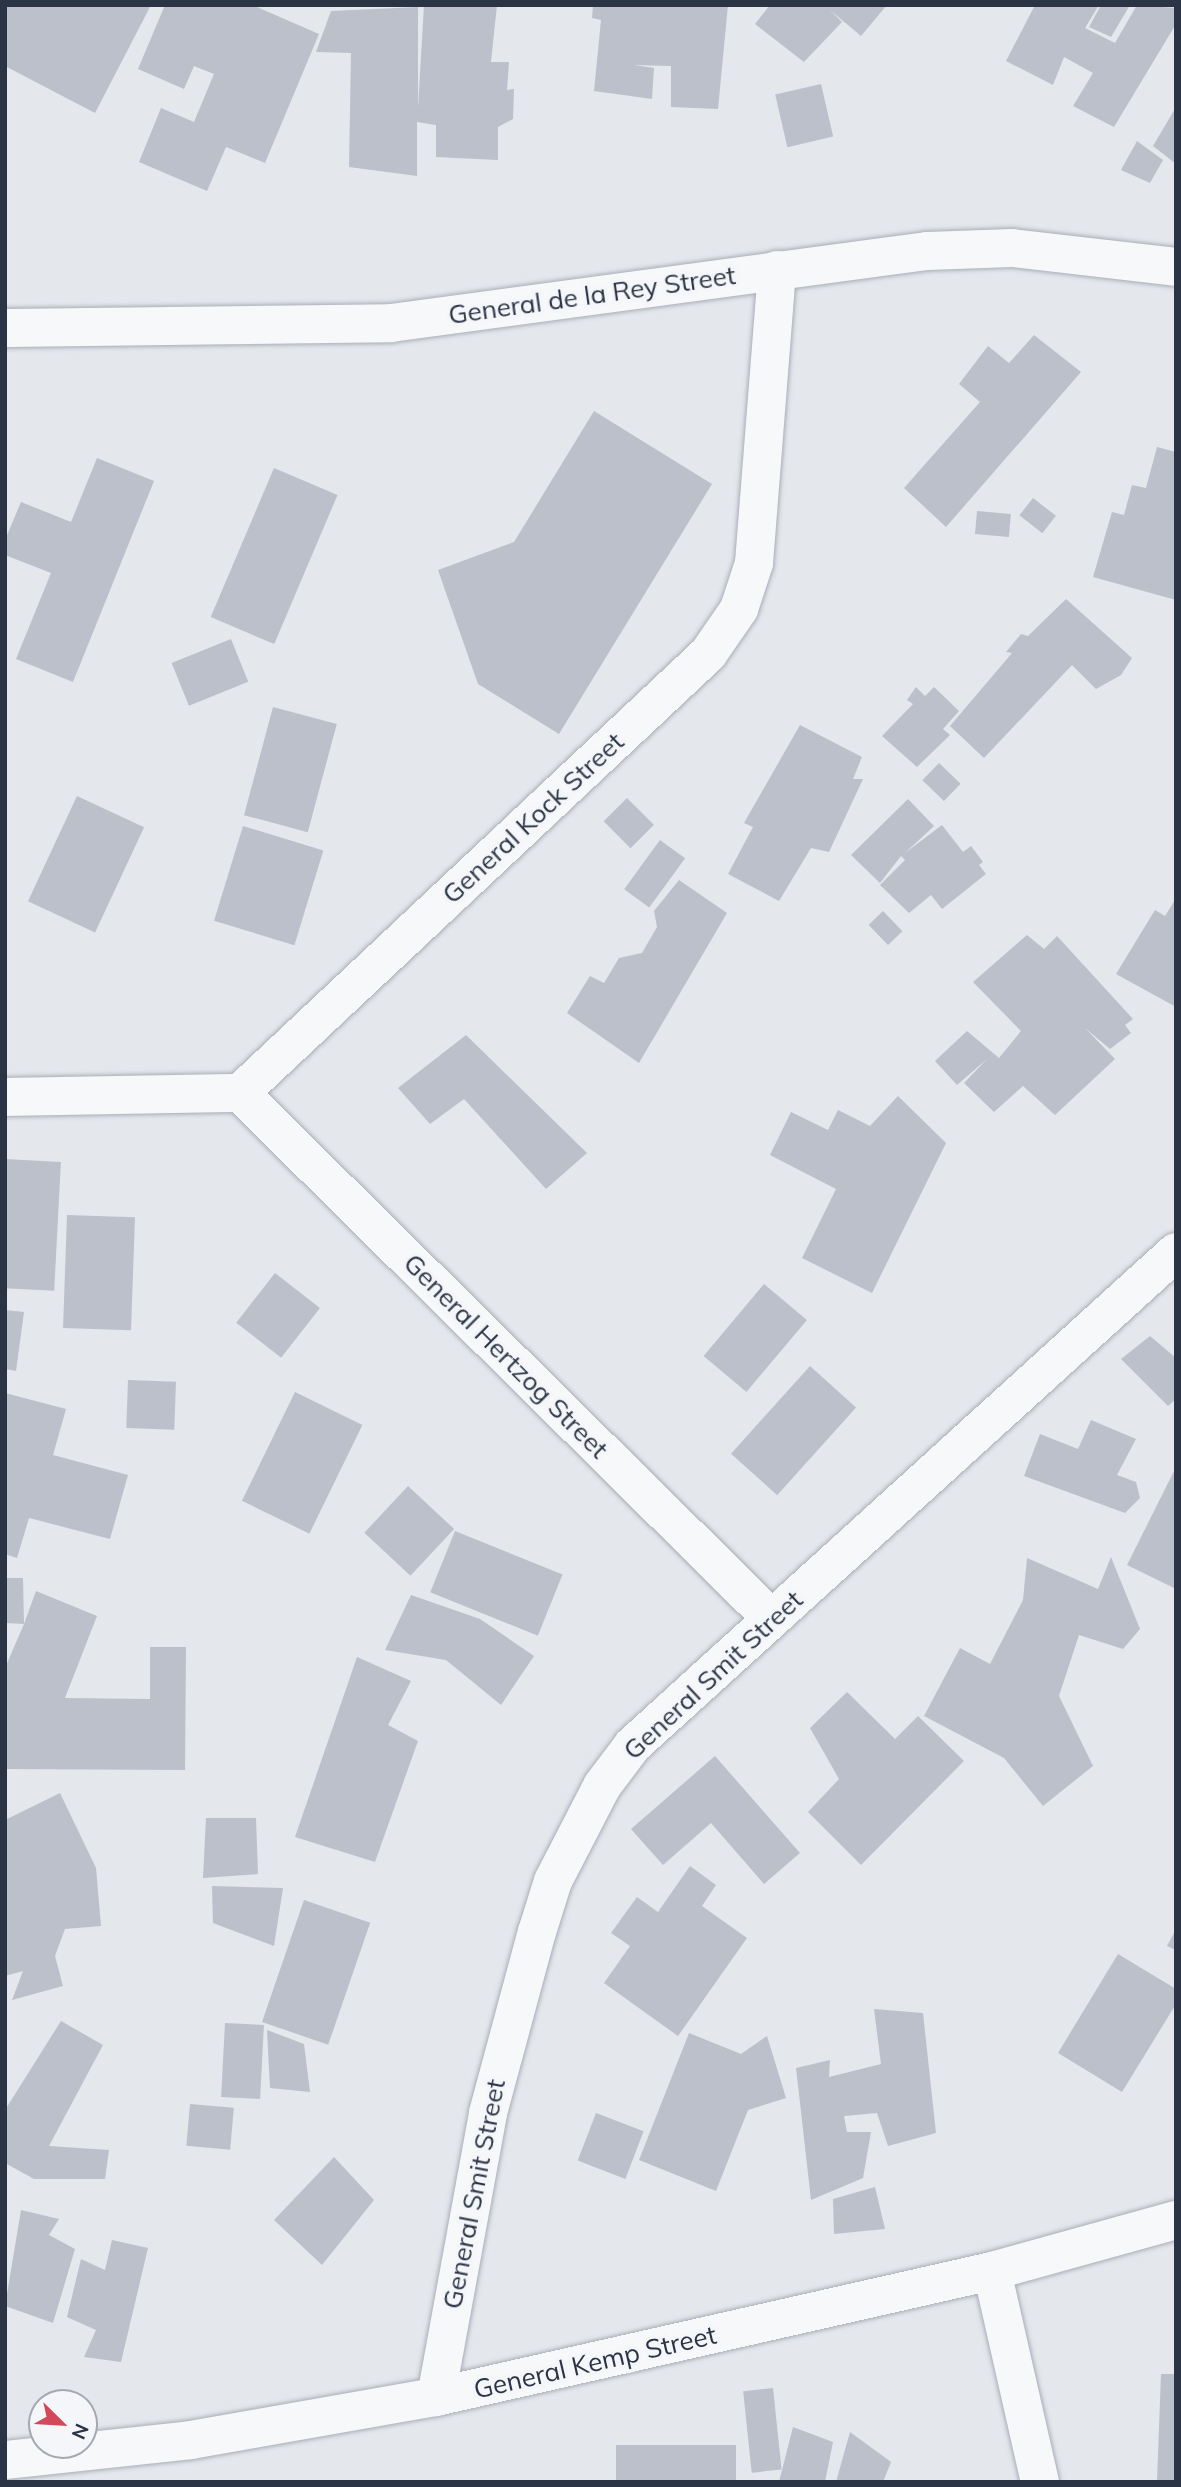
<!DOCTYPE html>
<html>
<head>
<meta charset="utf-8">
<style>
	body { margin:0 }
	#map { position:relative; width:1181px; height:2487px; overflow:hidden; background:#e4e7ec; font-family:Mulish,sans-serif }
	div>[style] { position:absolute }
	.building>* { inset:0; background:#bbc0ca; transform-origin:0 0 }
	.roads { filter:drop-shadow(0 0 2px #a9aeb7) drop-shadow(0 0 2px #a9aeb7) }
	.minor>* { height:38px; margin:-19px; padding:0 19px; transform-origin:19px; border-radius:19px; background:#f7f8fa }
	span { translate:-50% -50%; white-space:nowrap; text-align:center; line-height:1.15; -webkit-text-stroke:7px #f4f6f9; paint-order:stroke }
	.street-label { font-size:26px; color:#2b3445 }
	.frame { position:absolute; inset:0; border:7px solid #2b3445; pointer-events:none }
	.north { position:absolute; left:28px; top:2389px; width:70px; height:70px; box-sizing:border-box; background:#f4f6f9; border:2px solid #a4a8b1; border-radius:50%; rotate:114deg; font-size:19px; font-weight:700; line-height:28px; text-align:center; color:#2b3445 }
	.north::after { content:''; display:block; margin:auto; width:24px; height:32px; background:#d1495b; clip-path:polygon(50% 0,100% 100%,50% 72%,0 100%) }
</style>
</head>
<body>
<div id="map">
	<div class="building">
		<i style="clip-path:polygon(7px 5px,151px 5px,95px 113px,5px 66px)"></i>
		<i style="clip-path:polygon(165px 5px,252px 5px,319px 34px,265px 163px,226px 147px,207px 191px,139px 162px,161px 108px,194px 122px,214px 74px,194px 66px,184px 89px,138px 69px)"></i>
		<i style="clip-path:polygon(424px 5px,497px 5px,491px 62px,509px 62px,507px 90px,514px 89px,513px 119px,498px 127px,498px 160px,436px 157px,436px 125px,417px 122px,417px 176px,349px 167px,351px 53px,316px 52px,331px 11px,418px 7px,418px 108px)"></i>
		<i style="clip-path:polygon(593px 5px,728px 5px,718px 109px,671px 107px,671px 66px,634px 65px,654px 68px,652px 99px,594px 91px,601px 20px,592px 18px)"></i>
		<i style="clip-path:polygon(770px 5px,887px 5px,861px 36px,830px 10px,842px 22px,804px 62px,755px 24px)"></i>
		<i style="clip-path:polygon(1035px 5px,1099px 5px,1085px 28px,1115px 43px,1137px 5px,1176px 8px,1176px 24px,1114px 127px,1073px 106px,1093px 73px,1064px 57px,1053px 85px,1006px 61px)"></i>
		<i style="clip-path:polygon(1101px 5px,1130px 5px,1111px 37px,1089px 27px)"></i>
		<i style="left:821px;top:84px;width:54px;height:47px;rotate:77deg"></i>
		<i style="clip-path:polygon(1176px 107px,1176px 164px,1153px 146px)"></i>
		<i style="clip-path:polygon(1137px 141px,1163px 160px,1150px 183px,1121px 170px)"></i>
		<i style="clip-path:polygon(1034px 335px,1081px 372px,946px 527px,904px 488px,980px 402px,959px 384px,988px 346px,1009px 363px)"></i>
		<i style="clip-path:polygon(594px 411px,712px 484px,559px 734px,478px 684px,438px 570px,514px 542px)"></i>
		<i style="clip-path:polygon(1157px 447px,1176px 452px,1176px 600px,1093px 577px,1112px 512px,1124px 515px,1132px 485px,1146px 488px)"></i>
		<i style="clip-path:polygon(97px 458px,154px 481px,73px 682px,16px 659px,51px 573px,5px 555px,5px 540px,21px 502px,71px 522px)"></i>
		<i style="left:274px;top:468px;width:69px;height:162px;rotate:23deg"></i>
		<i style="left:1033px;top:498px;width:29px;height:22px;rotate:38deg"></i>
		<i style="left:977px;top:511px;width:34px;height:23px;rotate:5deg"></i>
		<i style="clip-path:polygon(1066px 599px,1132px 658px,1121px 675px,1096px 689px,1072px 665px,984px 758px,950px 726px,1012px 653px,1006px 652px,1021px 634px,1028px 636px)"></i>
		<i style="left:231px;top:639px;width:46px;height:64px;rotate:68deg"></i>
		<i style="clip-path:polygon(916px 687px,925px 696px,934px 687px,959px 711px,943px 729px,950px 735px,917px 767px,882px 736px,913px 704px,907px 700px)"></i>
		<i style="left:273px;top:707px;width:66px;height:112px;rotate:15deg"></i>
		<i style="clip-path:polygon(800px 725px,862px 757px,853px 779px,863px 779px,829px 852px,811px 848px,779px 901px,728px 874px,753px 827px,744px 823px)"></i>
		<i style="left:939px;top:763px;width:30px;height:24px;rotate:44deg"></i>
		<i style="left:77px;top:796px;width:74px;height:116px;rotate:25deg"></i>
		<i style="left:627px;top:798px;width:38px;height:33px;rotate:45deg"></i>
		<i style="clip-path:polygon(908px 799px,934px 826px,905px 853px,942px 825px,963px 852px,971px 846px,983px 862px,979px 865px,986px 874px,942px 909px,931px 895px,909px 913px,880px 885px,905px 860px,901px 856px,880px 883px,851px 855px)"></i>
		<i style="left:243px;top:826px;width:84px;height:99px;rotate:17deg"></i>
		<i style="left:660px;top:840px;width:31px;height:61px;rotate:36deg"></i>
		<i style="clip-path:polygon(679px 880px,727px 913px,639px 1063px,567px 1013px,590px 976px,604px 983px,619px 958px,642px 953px,657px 927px,654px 911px)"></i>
		<i style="clip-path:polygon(1176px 898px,1176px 1007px,1116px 974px,1155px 910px,1165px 916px)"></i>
		<i style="left:883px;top:911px;width:28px;height:20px;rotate:46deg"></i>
		<i style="clip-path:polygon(1027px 935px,1044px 949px,1057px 936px,1133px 1019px,1125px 1025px,1131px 1033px,1110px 1049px,1085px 1028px,1115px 1059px,1055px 1115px,1023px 1086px,994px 1112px,964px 1083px,987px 1059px,957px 1085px,935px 1061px,967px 1031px,999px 1058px,1021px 1031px,973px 982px)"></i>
		<i style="clip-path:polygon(466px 1035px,587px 1153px,546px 1189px,464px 1099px,430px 1124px,398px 1088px)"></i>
		<i style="clip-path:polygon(898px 1096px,946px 1143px,872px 1293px,802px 1258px,836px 1189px,770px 1155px,791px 1112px,828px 1130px,838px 1110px,870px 1126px)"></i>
		<i style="left:5px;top:1159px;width:56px;height:129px;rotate:3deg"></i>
		<i style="left:67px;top:1215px;width:68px;height:113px;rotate:2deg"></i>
		<i style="left:275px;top:1273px;width:57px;height:63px;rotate:38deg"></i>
		<i style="left:764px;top:1284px;width:56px;height:94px;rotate:40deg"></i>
		<i style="clip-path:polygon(5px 1310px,24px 1312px,16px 1371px,5px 1369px)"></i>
		<i style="clip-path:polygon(1150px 1336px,1176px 1358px,1176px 1399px,1168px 1406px,1121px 1359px)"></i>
		<i style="left:810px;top:1366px;width:62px;height:118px;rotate:42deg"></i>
		<i style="left:128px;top:1380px;width:48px;height:48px;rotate:2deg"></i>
		<i style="left:295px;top:1392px;width:75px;height:121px;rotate:26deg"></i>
		<i style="clip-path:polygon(5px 1393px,66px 1409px,53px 1455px,128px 1475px,110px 1539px,29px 1518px,17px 1558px,5px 1554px)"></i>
		<i style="clip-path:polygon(1091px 1420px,1136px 1439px,1117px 1475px,1136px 1482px,1140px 1498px,1125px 1513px,1024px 1476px,1040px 1434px,1078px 1449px)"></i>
		<i style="clip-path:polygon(1176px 1467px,1176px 1589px,1127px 1565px)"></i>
		<i style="left:408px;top:1486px;width:63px;height:64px;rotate:43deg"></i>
		<i style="left:455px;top:1531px;width:116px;height:66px;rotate:22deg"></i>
		<i style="clip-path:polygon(1111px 1557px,1140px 1629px,1123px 1649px,1079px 1635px,1059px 1696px,1093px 1766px,1043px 1806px,1004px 1758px,924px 1716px,960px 1648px,990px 1664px,1023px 1600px,1027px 1558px,1098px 1589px)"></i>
		<i style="clip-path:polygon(5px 1578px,23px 1578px,24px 1624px,36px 1591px,97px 1616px,65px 1698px,150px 1699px,150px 1647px,186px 1647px,185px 1770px,5px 1769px,5px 1668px,24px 1624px,5px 1623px)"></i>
		<i style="clip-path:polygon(411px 1595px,480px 1619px,534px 1656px,501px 1705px,446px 1660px,385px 1650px)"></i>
		<i style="clip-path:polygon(357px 1657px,411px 1681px,388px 1725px,418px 1741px,375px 1862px,295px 1837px)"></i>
		<i style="clip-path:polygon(847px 1692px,895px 1739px,918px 1716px,964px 1761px,861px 1865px,808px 1812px,839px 1779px,810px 1728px)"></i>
		<i style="clip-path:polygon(715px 1756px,800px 1853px,764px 1884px,711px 1823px,663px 1865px,631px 1829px)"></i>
		<i style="clip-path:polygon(60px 1793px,96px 1868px,101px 1926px,65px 1929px,55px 1956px,63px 1986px,12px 2000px,23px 1971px,5px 1976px,5px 1820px)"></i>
		<i style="clip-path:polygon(206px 1818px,256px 1818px,258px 1874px,203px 1878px)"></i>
		<i style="clip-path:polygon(690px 1866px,716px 1885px,702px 1906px,747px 1938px,678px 2036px,604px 1983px,630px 1946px,611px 1933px,637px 1897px,658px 1912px)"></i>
		<i style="clip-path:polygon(212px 1886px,283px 1888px,274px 1946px,213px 1923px)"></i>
		<i style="left:304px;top:1900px;width:70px;height:129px;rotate:19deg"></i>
		<i style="clip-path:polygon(1176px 1929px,1176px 1950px,1167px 1946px)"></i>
		<i style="clip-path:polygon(1118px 1954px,1176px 1989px,1176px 2004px,1122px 2092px,1058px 2053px)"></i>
		<i style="clip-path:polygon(874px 2009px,923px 2013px,936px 2133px,888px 2146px,877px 2113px,844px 2116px,847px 2132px,871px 2132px,863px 2178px,811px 2200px,796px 2068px,830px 2060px,829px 2077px,881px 2064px)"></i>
		<i style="clip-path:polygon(61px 2021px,103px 2045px,49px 2146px,109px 2150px,105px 2179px,34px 2179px,5px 2163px,5px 2110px)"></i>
		<i style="left:225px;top:2023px;width:39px;height:74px;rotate:3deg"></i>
		<i style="clip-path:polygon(267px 2030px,304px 2044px,310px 2092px,270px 2088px)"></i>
		<i style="clip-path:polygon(689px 2033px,741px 2054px,767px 2036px,786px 2098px,748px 2110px,716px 2191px,639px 2160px)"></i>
		<i style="left:190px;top:2104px;width:44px;height:42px;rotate:5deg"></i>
		<i style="left:596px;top:2113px;width:51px;height:51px;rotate:21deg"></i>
		<i style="clip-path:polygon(334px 2157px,374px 2200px,322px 2265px,274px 2220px)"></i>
		<i style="clip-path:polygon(875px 2187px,885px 2229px,834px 2234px,833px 2199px)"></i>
		<i style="clip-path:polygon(21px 2210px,59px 2219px,49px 2235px,75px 2249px,53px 2323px,5px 2306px)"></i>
		<i style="clip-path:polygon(112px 2240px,148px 2248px,121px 2362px,84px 2357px,96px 2330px,67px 2317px,81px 2259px,105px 2270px)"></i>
		<i style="clip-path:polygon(1161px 2374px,1176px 2374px,1176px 2482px,1157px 2482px)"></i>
		<i style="left:773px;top:2388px;width:82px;height:30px;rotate:84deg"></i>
		<i style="clip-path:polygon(793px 2427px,833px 2442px,825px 2482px,779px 2482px)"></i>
		<i style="clip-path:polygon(850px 2432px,891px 2462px,883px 2482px,836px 2482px)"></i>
		<i style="left:616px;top:2445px;width:120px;height:37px"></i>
	</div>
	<div class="roads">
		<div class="minor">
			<i style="left:5px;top:328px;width:386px;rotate:-0.7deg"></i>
			<i style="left:391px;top:323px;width:541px;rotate:-7.65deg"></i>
			<i style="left:927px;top:251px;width:85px;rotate:-2deg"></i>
			<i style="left:1012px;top:248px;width:165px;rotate:6.6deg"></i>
			<i style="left:240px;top:1093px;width:747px;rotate:44.67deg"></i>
			<i style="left:5px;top:1097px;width:235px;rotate:-1deg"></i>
			<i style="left:240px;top:1093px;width:642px;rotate:-43.17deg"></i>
			<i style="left:708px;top:654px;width:55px;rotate:-55.4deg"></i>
			<i style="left:739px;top:609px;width:48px;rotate:-71.9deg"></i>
			<i style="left:754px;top:563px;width:294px;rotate:-85.5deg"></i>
			<i style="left:992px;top:2271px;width:216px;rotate:77.2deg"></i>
			<i style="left:436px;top:2397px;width:289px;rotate:-79.6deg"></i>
			<i style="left:488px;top:2113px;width:188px;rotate:-74.9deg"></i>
			<i style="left:537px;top:1932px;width:53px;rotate:-72.6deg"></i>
			<i style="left:553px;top:1881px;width:107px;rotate:-62.7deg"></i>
			<i style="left:602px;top:1786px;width:51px;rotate:-52.9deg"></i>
			<i style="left:633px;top:1745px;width:733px;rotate:-42.24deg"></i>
			<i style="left:5px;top:2460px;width:187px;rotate:-6.1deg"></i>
			<i style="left:191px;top:2440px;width:249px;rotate:-10deg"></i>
			<i style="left:436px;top:2397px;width:570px;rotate:-12.77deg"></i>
			<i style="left:992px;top:2271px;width:191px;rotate:-15.5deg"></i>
		</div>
	</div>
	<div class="street-label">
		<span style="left:592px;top:295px;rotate:-8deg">General de la Rey Street</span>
		<span style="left:533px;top:818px;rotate:-43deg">General Kock Street</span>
		<span style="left:506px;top:1356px;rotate:45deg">General Hertzog Street</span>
		<span style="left:713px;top:1675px;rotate:-43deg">General Smit Street</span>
		<span style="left:474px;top:2194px;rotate:-79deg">General Smit Street</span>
		<span style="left:595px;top:2362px;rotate:-13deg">General Kemp Street</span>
	</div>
	<div class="frame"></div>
	<div class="north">N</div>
</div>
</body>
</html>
